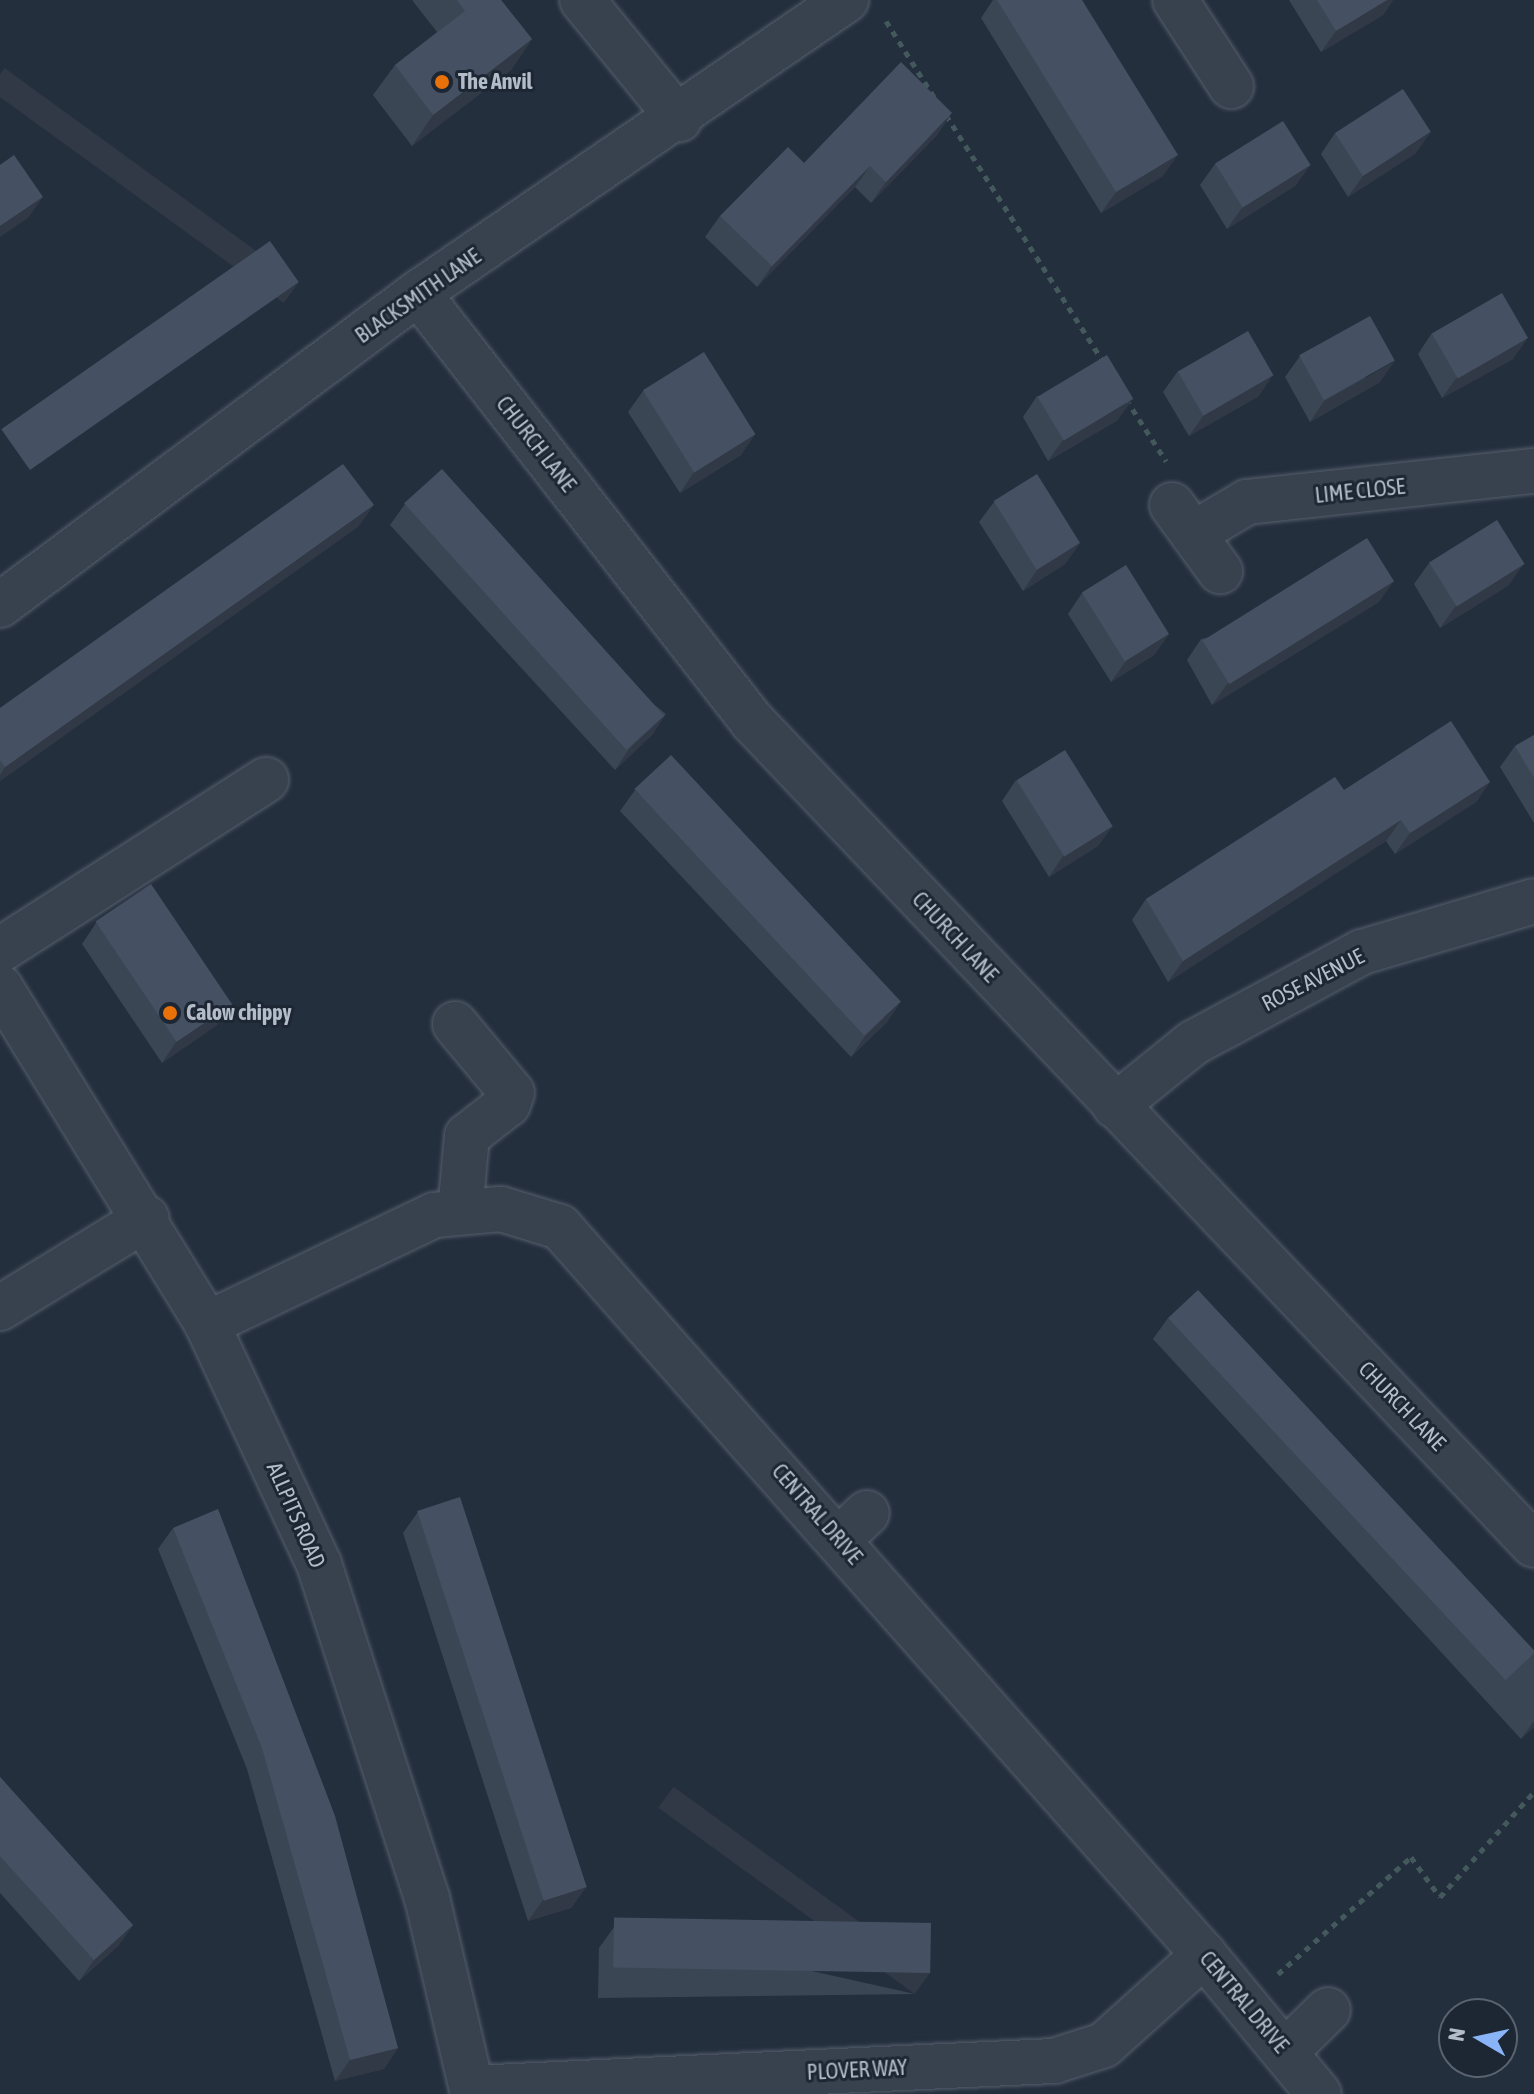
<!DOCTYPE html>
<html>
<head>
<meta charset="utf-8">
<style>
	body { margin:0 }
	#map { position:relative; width:1534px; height:2094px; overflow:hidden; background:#242f3e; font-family:"Asap Condensed",sans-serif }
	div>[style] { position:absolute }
	.path>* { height:5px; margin-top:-2.5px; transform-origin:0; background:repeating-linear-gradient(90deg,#44595c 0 6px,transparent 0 12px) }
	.roads { filter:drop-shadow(0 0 2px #565f6c) drop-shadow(0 0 2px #565f6c) }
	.minor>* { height:44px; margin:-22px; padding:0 22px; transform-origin:22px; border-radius:22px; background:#38414e }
	.wall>* { inset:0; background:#3b4654 }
	.shaded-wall>* { inset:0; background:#303945; transform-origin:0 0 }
	.building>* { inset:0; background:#455162; transform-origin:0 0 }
	.dots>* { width:22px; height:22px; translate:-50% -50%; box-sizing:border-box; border:4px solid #1d2633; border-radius:50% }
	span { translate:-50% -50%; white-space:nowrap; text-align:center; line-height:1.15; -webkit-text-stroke:6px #1d2633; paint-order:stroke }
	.poi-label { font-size:22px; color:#b4bcc9; font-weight:700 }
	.left { translate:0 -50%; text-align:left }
	.street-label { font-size:22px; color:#b4bcc9 }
	.north { position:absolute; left:1438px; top:1998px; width:80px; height:80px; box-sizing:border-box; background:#1d2633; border:2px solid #59626f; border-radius:50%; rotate:279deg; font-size:22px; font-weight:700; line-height:32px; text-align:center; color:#b4bcc9 }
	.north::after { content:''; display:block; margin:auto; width:28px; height:36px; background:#8ab4f8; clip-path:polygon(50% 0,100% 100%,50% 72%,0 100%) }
</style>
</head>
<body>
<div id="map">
	<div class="path">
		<i style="left:886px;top:21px;width:90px;rotate:57.7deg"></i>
		<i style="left:946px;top:115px;width:294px;rotate:57.5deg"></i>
		<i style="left:1126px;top:399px;width:74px;rotate:57.2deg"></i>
		<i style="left:1278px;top:1974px;width:177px;rotate:-41.3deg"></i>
		<i style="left:1411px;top:1857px;width:49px;rotate:54.1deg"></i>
		<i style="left:1440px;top:1897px;width:141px;rotate:-48.2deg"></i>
	</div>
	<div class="roads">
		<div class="minor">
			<i style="left:582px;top:0;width:154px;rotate:50.8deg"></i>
			<i style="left:1175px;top:0;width:103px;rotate:56.9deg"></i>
			<i style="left:418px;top:293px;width:543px;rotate:52.03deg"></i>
			<i style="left:752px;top:721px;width:1136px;rotate:46.5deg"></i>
			<i style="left:1172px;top:505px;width:82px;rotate:54deg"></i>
			<i style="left:1193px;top:534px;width:63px;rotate:-30.7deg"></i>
			<i style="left:1247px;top:502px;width:289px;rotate:-6.2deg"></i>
			<i style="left:0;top:605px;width:522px;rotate:-36.74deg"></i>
			<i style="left:418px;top:293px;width:519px;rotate:-34.39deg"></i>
			<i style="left:0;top:950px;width:316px;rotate:-32.6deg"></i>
			<i style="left:0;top:987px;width:395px;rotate:58.4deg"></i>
			<i style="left:207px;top:1324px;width:265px;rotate:65deg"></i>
			<i style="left:319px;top:1564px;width:351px;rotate:72.1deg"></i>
			<i style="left:427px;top:1898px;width:201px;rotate:76.8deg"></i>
			<i style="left:455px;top:1024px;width:89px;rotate:50.4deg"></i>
			<i style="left:512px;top:1093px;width:12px;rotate:110deg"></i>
			<i style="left:508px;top:1104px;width:52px;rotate:142deg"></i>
			<i style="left:467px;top:1136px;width:76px;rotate:95.3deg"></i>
			<i style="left:1115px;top:1106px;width:100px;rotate:-38.9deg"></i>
			<i style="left:1193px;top:1043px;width:192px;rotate:-28.3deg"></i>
			<i style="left:1362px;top:952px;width:179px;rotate:-16.5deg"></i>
			<i style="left:0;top:1308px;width:172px;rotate:-31.5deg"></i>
			<i style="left:207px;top:1324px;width:253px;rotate:-25.6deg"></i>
			<i style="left:435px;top:1215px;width:66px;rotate:-5.2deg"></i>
			<i style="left:501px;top:1209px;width:62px;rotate:17deg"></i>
			<i style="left:560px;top:1227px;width:972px;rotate:48.5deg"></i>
			<i style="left:1204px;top:1955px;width:180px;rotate:50.4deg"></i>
			<i style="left:839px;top:1539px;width:38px;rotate:-43deg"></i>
			<i style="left:1285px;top:2052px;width:60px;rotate:-44.3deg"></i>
			<i style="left:472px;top:2088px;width:583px;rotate:-2.66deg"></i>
			<i style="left:1054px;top:2061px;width:52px;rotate:-17.7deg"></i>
			<i style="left:1104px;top:2045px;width:135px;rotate:-42deg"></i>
		</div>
	</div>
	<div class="wall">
		<i style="clip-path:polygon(412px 0,501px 0,532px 39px,511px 70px,412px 146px,373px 95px,395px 65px,437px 32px)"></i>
		<i style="clip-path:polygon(993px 0,1082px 0,1163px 176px,1101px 213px,981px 18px)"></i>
		<i style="clip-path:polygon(1289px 0,1393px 0,1383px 15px,1321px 52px)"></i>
		<i style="clip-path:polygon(1335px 133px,1416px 153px,1348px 197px,1321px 154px)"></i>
		<i style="clip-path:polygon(938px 134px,871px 203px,855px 187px,757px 287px,705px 237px,720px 216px,804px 163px)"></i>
		<i style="clip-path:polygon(1215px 164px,1310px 165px,1295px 186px,1227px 229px,1200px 185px)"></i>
		<i style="clip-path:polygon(1432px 333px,1513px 359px,1442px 398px,1418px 354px)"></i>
		<i style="clip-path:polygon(1300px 356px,1380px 382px,1310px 422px,1285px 377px)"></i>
		<i style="clip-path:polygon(1178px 371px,1259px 396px,1189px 436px,1163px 392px)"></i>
		<i style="clip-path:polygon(643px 391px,755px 434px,741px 455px,680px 493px,628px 412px)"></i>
		<i style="clip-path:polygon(1037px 396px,1118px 420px,1048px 461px,1023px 417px)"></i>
		<i style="clip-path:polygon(994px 502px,1080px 543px,1065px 564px,1023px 591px,979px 522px)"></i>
		<i style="clip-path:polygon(405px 504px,666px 714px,652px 735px,615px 770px,390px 525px)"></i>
		<i style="clip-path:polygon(359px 526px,0 781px,0 708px)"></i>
		<i style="clip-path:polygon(1429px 563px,1509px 585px,1440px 628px,1414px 584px)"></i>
		<i style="clip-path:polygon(1082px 593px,1169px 634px,1154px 655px,1111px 682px,1068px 614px)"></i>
		<i style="clip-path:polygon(1379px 602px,1212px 705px,1187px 660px,1201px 639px)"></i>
		<i style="clip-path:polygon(1534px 735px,1534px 823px,1500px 767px,1515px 746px)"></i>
		<i style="clip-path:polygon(1016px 780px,1098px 846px,1049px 877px,1002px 801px)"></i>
		<i style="clip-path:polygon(1490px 782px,1476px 802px,1395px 854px,1386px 841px,1168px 982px,1132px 920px,1146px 899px,1344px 790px)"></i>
		<i style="clip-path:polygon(635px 790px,888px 1021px,851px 1057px,620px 811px)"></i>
		<i style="clip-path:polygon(96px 923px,232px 1004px,217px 1025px,162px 1063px,82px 944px)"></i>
		<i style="clip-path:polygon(1168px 1318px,1534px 1654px,1534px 1727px,1521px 1739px,1153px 1339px)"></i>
		<i style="clip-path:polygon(418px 1512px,586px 1887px,571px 1908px,528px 1921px,403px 1533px)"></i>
		<i style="clip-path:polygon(173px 1528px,398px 2048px,384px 2069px,335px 2081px,247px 1769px,158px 1549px)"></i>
		<i style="clip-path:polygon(0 1777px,133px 1925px,118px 1946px,79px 1981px,0 1893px)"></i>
		<i style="clip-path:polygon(614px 1927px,915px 1994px,598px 1998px,599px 1948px)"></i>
	</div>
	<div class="shaded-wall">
		<i style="clip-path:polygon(1387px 0,1393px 0,1383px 15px,1321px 52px,1336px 31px)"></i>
		<i style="clip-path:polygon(532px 39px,511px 70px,412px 146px,433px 115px)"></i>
		<i style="clip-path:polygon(952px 113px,938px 134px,871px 203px,886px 182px)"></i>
		<i style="clip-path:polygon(1431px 132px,1416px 153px,1348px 197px,1363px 176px)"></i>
		<i style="clip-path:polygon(1178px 155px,1163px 176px,1101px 213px,1116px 192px)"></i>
		<i style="clip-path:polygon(1310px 165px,1295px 186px,1227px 229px,1242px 208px)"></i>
		<i style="clip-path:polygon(870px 166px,855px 187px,757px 287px,772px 266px)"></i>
		<i style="clip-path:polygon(43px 197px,28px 218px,0 237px,0 226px)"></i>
		<i style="left:299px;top:282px;width:26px;height:364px;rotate:126deg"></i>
		<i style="clip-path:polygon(1528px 338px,1513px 359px,1442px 398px,1457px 377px)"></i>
		<i style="clip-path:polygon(1395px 361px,1380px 382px,1310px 422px,1324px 401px)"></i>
		<i style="clip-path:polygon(1273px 375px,1259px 396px,1189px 436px,1204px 415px)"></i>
		<i style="clip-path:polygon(1133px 399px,1118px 420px,1048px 461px,1063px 440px)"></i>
		<i style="clip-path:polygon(755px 434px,741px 455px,680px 493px,694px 472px)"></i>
		<i style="clip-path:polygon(374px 505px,359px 526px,0 781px,0 775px,5px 767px)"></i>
		<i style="clip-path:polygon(1080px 543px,1065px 564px,1023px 591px,1037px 570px)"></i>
		<i style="clip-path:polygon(1524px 564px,1509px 585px,1440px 628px,1455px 607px)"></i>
		<i style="clip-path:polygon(1394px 581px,1379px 602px,1212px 705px,1227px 684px)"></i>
		<i style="clip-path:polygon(1169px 634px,1154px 655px,1111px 682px,1126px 661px)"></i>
		<i style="clip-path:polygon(666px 714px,652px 735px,615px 770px,629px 749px)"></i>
		<i style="clip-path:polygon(1490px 782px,1476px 802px,1395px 854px,1410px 833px)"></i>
		<i style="clip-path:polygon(1401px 820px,1386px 841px,1168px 982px,1183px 961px)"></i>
		<i style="clip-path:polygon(1113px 826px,1098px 846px,1049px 877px,1063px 856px)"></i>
		<i style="clip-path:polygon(902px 1000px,888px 1021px,851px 1057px,865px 1036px)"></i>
		<i style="clip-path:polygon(232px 1004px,217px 1025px,162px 1063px,176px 1042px)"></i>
		<i style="clip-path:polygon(1534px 1721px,1534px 1727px,1521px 1739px)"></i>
		<i style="clip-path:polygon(586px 1887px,571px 1908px,528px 1921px,543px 1900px)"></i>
		<i style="clip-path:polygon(133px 1925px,118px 1946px,79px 1981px,94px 1960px)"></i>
		<i style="left:930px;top:1973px;width:26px;height:317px;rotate:126deg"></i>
		<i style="clip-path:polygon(398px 2048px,384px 2069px,335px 2081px,350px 2060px)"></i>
	</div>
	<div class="building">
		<i style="clip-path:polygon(457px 0,501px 0,532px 39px,433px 115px,395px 65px,465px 11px)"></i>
		<i style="clip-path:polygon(997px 0,1082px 0,1178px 155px,1116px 192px)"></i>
		<i style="clip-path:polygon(1317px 0,1387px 0,1336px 31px)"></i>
		<i style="clip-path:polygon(901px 62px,952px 113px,886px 182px,870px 166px,772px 266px,720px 216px,788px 147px,804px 163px)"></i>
		<i style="left:1403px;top:89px;width:51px;height:81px;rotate:57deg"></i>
		<i style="left:1283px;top:121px;width:52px;height:80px;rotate:58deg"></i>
		<i style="clip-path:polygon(14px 155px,43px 197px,0 226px,0 165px)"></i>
		<i style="left:270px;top:241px;width:50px;height:328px;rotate:55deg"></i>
		<i style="left:1502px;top:293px;width:52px;height:81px;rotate:60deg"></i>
		<i style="left:1370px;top:316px;width:51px;height:81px;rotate:61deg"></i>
		<i style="left:1248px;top:331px;width:51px;height:81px;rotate:60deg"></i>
		<i style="left:704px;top:352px;width:97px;height:72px;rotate:58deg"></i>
		<i style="left:1107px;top:355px;width:51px;height:81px;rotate:59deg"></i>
		<i style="clip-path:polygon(343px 464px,374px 505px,5px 767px,0 760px,0 708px)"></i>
		<i style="left:442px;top:469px;width:332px;height:51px;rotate:48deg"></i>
		<i style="left:1037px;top:474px;width:81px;height:51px;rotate:58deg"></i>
		<i style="left:1497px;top:520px;width:52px;height:80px;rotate:58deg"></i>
		<i style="left:1367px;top:538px;width:51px;height:194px;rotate:58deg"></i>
		<i style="left:1126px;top:565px;width:81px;height:52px;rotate:58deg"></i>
		<i style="clip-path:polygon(1451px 721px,1490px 782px,1410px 833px,1401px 820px,1183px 961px,1146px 899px,1335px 777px,1344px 790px)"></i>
		<i style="clip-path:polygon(1534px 735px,1534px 778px,1515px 746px)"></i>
		<i style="left:1065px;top:750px;width:90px;height:57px;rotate:58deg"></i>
		<i style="left:671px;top:755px;width:337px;height:50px;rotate:47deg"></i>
		<i style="left:151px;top:884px;width:145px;height:67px;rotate:56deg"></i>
		<i style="left:1198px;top:1290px;width:495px;height:41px;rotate:47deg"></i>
		<i style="left:460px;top:1497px;width:410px;height:45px;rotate:72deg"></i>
		<i style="clip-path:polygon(218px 1509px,335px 1816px,398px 2048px,350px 2060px,262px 1748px,173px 1528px)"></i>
		<i style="clip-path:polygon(0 1777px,133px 1925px,94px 1960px,0 1856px)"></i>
		<i style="left:931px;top:1923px;width:50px;height:317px;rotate:91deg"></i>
	</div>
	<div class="dots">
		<i style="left:442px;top:82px;background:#e8710a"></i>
		<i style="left:170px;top:1013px;background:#e8710a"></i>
	</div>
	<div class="poi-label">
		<span class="left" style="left:458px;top:82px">The Anvil</span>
		<span class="left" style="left:186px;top:1013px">Calow chippy</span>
	</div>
	<div class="street-label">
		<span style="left:418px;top:296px;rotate:-35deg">BLACKSMITH LANE</span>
		<span style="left:536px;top:444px;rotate:52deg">CHURCH LANE</span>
		<span style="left:1360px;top:491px;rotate:-6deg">LIME CLOSE</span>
		<span style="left:955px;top:937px;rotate:47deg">CHURCH LANE</span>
		<span style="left:1313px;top:980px;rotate:-27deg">ROSE AVENUE</span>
		<span style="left:1402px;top:1406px;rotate:46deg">CHURCH LANE</span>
		<span style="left:817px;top:1514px;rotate:49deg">CENTRAL DRIVE</span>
		<span style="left:296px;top:1515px;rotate:66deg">ALLPITS ROAD</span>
		<span style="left:1244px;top:2002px;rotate:50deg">CENTRAL DRIVE</span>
		<span style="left:857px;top:2070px;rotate:-3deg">PLOVER WAY</span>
	</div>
	<div class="north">N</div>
</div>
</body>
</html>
